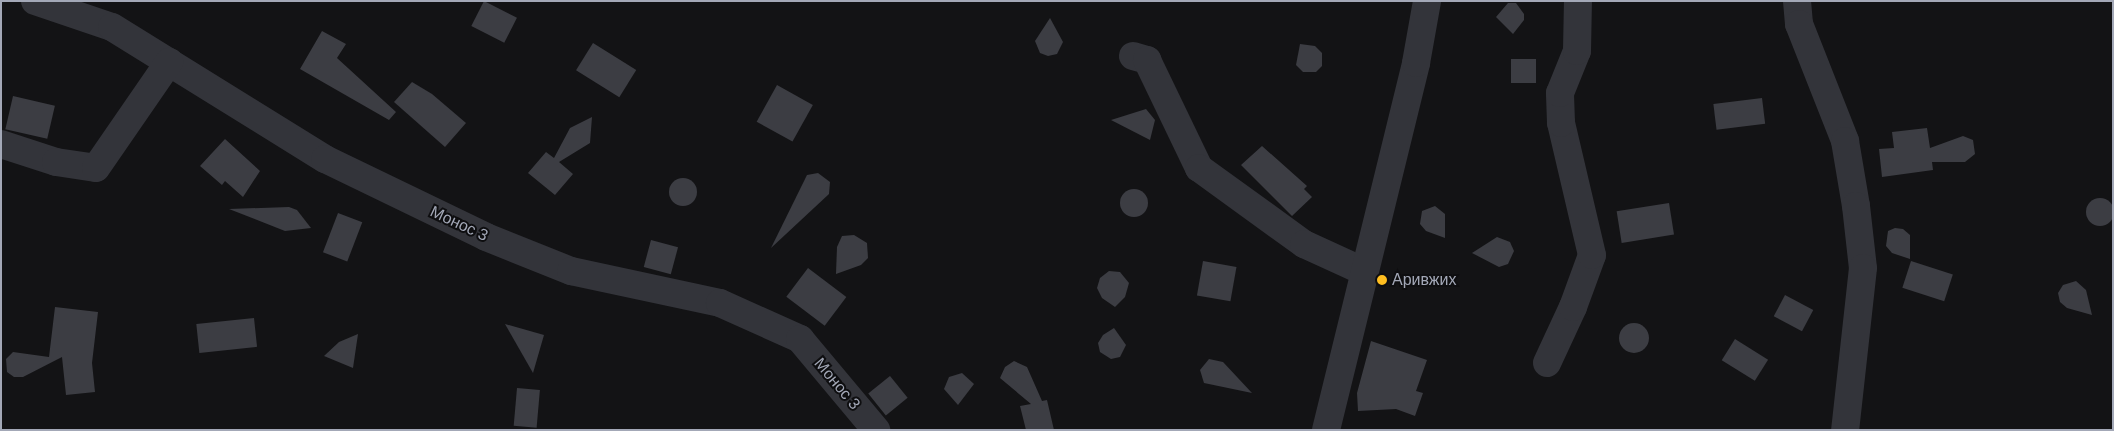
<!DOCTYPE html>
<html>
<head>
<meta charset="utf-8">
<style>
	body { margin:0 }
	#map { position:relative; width:2114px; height:431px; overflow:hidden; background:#131315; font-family:Helvetica,sans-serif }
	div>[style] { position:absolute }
	.building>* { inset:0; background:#3c3d43; transform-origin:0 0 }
	.round { border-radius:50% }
	.minor>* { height:28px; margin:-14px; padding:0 14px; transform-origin:14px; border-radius:14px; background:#33343a }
	.dots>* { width:14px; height:14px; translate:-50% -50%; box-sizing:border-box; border:2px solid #0e0e10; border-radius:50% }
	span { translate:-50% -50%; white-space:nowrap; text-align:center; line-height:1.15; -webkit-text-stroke:4px #0e0e10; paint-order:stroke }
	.street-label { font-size:16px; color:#a3a8b7 }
	.poi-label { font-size:16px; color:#a3a8b7 }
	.left { translate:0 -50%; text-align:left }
	.frame { position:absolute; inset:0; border:2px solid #a3a8b7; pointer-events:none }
</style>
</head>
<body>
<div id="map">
	<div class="building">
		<i style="left:484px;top:1px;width:37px;height:28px;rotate:27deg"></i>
		<i style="clip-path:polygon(1508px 3px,1516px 3px,1524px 14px,1524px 20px,1513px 34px,1496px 17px)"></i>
		<i style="clip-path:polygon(1050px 18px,1063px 42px,1057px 54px,1048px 56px,1040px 53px,1035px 41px)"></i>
		<i style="clip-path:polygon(322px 31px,346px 44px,337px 58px,396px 112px,389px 120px,300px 69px)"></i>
		<i style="left:593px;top:43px;width:51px;height:32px;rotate:32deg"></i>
		<i style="clip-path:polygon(1300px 44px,1315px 46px,1322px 53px,1322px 66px,1316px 72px,1303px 72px,1296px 65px)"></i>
		<i style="left:1511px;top:59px;width:25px;height:24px"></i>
		<i style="clip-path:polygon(412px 82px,432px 94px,466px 123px,445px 147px,394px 102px)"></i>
		<i style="left:777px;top:85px;width:41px;height:42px;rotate:29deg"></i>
		<i style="left:13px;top:96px;width:43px;height:34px;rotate:13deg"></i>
		<i style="left:1762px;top:98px;width:26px;height:49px;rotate:83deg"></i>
		<i style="clip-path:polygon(1146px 109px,1155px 120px,1150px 140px,1111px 120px)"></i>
		<i style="clip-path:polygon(592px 117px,590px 143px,559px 162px,573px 174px,555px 195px,528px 173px,546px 152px,554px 158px,570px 128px)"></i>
		<i style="clip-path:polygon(1927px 128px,1930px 148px,1963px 136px,1973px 140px,1975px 154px,1965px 162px,1932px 162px,1933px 170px,1882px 177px,1879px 149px,1894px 148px,1892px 132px)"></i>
		<i style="clip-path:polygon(225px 139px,260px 171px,243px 197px,225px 181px,222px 185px,200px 166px)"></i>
		<i style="clip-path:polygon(1262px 146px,1307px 186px,1304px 189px,1312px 197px,1292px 216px,1241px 165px)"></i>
		<i style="clip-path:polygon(818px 173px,830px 182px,829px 194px,771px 248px,807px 175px)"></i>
		<i class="round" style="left:669px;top:178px;width:28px;height:28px"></i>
		<i class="round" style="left:1120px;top:189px;width:28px;height:28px"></i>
		<i class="round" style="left:2086px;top:198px;width:28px;height:28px"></i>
		<i style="left:1669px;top:203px;width:32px;height:53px;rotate:81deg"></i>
		<i style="clip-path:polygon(1435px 206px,1445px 214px,1445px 238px,1426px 231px,1420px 224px,1422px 211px)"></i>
		<i style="clip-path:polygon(289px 207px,297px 210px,311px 228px,285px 231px,229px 209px)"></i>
		<i style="left:338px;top:213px;width:26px;height:42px;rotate:21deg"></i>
		<i style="clip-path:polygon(1895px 228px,1903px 229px,1910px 235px,1910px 259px,1892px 253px,1886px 246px,1888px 231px)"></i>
		<i style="clip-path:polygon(854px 235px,867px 243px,868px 258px,861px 265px,836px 274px,837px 247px,842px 236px)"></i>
		<i style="clip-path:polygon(1497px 237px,1510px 242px,1514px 251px,1508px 264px,1499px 267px,1472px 253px)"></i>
		<i style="left:651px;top:240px;width:28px;height:28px;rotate:15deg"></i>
		<i style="left:1203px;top:261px;width:34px;height:35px;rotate:10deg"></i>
		<i style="left:1911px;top:261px;width:44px;height:28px;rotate:18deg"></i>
		<i style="left:808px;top:268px;width:48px;height:36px;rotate:37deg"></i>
		<i style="clip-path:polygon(1109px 271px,1120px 272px,1129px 283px,1125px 297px,1115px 307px,1102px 298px,1097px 288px,1100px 278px)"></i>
		<i style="clip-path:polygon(2076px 281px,2086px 290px,2092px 315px,2067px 308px,2060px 302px,2058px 293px,2063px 285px)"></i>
		<i style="left:1785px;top:295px;width:32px;height:24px;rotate:28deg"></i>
		<i style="clip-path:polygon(55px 307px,98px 312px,92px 363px,95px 392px,66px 395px,62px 357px,23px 377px,14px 377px,7px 372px,6px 359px,13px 352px,49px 357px)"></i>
		<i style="left:254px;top:318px;width:29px;height:58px;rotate:84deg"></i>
		<i class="round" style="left:1619px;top:323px;width:30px;height:30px"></i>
		<i style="clip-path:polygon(505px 324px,544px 335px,533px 373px)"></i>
		<i style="clip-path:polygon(1114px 328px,1126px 345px,1120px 357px,1111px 359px,1100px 352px,1098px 343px,1103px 335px)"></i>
		<i style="clip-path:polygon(358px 334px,353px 368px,324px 356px,339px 342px)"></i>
		<i style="left:1735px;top:339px;width:39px;height:25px;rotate:32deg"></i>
		<i style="clip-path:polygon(1371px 341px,1427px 360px,1416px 391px,1423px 393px,1415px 416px,1396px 409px,1358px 411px,1357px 393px)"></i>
		<i style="clip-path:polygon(1209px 359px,1223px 362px,1252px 393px,1204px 383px,1200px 370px)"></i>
		<i style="clip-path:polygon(1014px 361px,1027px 367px,1042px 401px,1047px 400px,1054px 430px,1026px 430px,1020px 406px,1031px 404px,1000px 378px,1005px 367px)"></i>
		<i style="clip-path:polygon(962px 373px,974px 384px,958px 405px,944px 389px,949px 377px)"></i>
		<i style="left:890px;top:376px;width:28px;height:28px;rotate:51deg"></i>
		<i style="left:517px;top:388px;width:23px;height:38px;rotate:5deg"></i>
	</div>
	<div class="minor">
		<i style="left:35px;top:1px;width:81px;rotate:18.7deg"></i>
		<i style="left:112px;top:27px;width:251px;rotate:31.8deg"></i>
		<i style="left:325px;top:159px;width:179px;rotate:25.8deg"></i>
		<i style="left:486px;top:237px;width:92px;rotate:21.8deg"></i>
		<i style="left:571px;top:271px;width:152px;rotate:12.1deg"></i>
		<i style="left:720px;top:303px;width:88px;rotate:24.2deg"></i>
		<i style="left:800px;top:339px;width:119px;rotate:50.1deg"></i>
		<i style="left:1797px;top:1px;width:23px;rotate:85deg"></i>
		<i style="left:1799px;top:24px;width:126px;rotate:68.5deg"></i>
		<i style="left:1845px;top:141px;width:66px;rotate:80.4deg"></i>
		<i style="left:1856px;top:206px;width:62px;rotate:83.6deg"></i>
		<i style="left:1863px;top:268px;width:163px;rotate:96.3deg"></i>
		<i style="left:1133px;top:56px;width:15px;rotate:16deg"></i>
		<i style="left:1147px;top:60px;width:120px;rotate:64.3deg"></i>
		<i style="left:1199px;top:168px;width:130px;rotate:35.9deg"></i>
		<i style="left:1304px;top:244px;width:65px;rotate:24.6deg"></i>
		<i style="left:1px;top:144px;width:58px;rotate:18.1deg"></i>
		<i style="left:56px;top:162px;width:40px;rotate:8.5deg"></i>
		<i style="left:96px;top:168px;width:129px;rotate:-55.4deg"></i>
		<i style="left:1547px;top:363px;width:62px;rotate:-65.1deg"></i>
		<i style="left:1573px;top:307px;width:55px;rotate:-69.9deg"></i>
		<i style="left:1592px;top:255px;width:136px;rotate:-103.2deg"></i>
		<i style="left:1561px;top:123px;width:30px;rotate:-92deg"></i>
		<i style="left:1560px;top:93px;width:45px;rotate:-68deg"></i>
		<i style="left:1577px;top:51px;width:50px;rotate:-88.9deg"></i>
		<i style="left:1326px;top:430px;width:378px;rotate:-76.2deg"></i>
		<i style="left:1416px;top:63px;width:63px;rotate:-79.9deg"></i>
	</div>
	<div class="dots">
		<i style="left:1382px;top:280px;background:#ffbe20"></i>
	</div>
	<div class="street-label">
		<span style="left:459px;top:224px;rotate:25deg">Монос 3</span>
		<span style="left:837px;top:384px;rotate:50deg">Монос 3</span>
	</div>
	<div class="poi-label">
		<span class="left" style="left:1392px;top:280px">Аривжих</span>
	</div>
	<div class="frame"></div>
</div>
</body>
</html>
